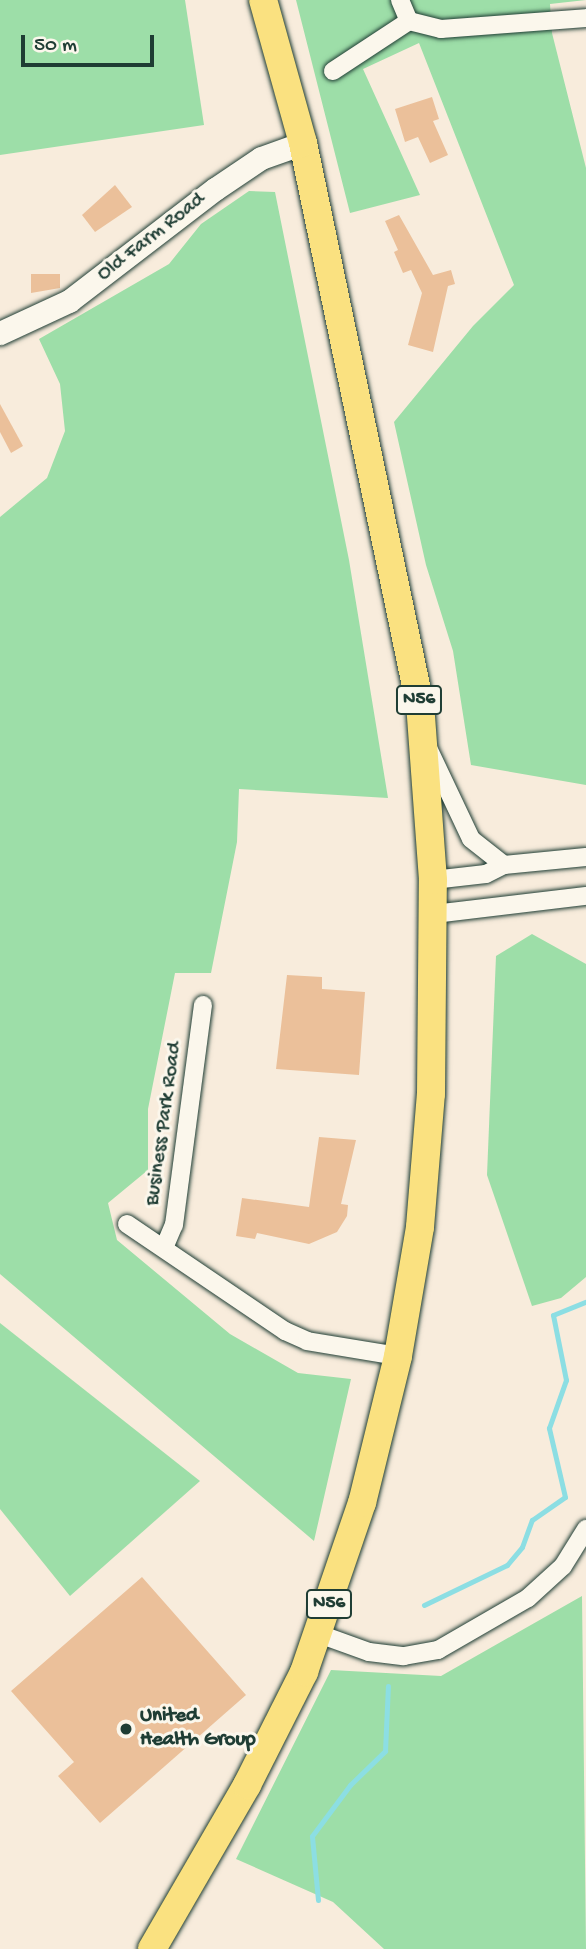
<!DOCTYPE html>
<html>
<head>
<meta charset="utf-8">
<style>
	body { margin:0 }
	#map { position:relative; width:586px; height:1949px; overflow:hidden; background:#f8ecdc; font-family:"Gochi Hand",sans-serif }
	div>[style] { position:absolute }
	.green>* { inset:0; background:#9ddea8 }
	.stream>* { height:5px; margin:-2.5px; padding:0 2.5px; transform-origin:2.5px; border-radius:2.5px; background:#8cdee3 }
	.building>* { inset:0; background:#ebc09a }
	.roads { filter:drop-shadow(0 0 2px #1f3d34) drop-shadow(0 0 2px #1f3d34) }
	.minor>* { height:18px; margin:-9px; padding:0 9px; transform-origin:9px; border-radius:9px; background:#fbf7ec }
	.tertiary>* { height:23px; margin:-11.5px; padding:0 11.5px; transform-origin:11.5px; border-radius:11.5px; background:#fbf7ec }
	.primary>* { height:28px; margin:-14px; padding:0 14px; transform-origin:14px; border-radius:14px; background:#fae180 }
	.dots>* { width:19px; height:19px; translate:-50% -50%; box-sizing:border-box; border:4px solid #fbf7ec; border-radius:50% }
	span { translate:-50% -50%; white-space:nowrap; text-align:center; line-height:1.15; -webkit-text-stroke:6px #fbf7ec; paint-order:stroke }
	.shield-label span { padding:2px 5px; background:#fbf7ec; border:2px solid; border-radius:5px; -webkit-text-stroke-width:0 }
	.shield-label { font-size:19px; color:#1f3d34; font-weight:700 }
	.street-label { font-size:21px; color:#1f3d34 }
	.poi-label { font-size:21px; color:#1f3d34; font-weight:700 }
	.left { translate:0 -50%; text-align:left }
	.scale { position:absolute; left:21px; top:35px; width:133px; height:32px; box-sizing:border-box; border:4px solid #1f3d34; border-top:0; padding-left:9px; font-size:21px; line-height:24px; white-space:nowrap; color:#1f3d34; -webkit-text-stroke:5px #fbf7ec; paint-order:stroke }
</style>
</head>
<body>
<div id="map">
	<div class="green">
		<i style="clip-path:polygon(0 0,185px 0,204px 125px,0 155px)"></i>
		<i style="clip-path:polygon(296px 0,586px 0,550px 4px,552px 33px,586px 168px,586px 785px,471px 765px,453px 651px,426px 565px,394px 422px,473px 326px,514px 285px,419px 43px,363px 69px,420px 195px,350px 213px)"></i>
		<i style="clip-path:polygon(249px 191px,275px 192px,349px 560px,388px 798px,239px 789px,237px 842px,211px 973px,175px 973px,148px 1109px,148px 1170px,108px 1203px,117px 1240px,230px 1334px,298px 1373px,351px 1379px,314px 1541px,0 1274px,0 517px,47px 478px,65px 431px,60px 384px,39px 339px,169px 264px,201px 224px)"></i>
		<i style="clip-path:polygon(532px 934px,586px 964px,586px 1277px,561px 1298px,532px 1306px,487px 1175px,496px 956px)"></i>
		<i style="clip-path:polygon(0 1323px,200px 1481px,70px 1596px,0 1509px)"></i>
		<i style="clip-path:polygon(582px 1596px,586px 1949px,384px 1949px,333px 1902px,236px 1859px,331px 1670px,441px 1676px)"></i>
	</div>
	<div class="stream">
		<i style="left:424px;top:1605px;width:92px;rotate:-25.7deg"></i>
		<i style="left:507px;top:1565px;width:23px;rotate:-50deg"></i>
		<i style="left:522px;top:1547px;width:29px;rotate:-70deg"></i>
		<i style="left:532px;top:1520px;width:40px;rotate:-34.9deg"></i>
		<i style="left:565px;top:1497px;width:71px;rotate:-103.1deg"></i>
		<i style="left:549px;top:1428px;width:51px;rotate:-70.5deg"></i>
		<i style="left:566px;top:1380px;width:66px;rotate:-101.3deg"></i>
		<i style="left:553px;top:1315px;width:35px;rotate:-22deg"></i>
		<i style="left:318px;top:1900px;width:64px;rotate:-95.4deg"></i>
		<i style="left:312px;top:1836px;width:64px;rotate:-53.3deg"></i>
		<i style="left:350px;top:1785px;width:49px;rotate:-44.2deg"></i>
		<i style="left:385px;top:1751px;width:65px;rotate:-87.4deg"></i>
	</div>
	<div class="building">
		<i style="clip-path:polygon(432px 97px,439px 119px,433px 121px,448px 155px,430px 163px,418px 137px,405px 142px,395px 109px)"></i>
		<i style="clip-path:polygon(115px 185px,132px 207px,95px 232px,82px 215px)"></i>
		<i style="clip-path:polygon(399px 215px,433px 275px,451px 270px,455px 284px,448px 286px,433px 352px,408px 345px,422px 293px,411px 270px,403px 273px,394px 252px,398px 250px,385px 221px)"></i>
		<i style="clip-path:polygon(31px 274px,60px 274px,60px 288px,31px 293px)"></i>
		<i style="clip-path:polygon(0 404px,23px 446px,11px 453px,0 432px)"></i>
		<i style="clip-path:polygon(287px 975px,322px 977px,322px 989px,365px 992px,359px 1075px,276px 1069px)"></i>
		<i style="clip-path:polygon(319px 1137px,356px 1140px,341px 1204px,348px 1205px,347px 1216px,337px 1232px,309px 1244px,257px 1233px,255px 1239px,236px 1236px,242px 1198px,309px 1207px)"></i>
		<i style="clip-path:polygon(142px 1577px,246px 1695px,100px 1823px,58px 1776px,74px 1762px,11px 1691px)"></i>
	</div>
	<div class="roads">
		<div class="minor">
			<i style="left:400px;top:0;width:23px;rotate:67deg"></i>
			<i style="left:409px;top:21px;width:33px;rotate:14deg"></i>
			<i style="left:441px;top:29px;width:145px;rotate:-4.3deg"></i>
			<i style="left:333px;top:71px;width:91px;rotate:-33.3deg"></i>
			<i style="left:429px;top:750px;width:98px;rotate:64.7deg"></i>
			<i style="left:471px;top:839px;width:42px;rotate:38.2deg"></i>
			<i style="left:433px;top:880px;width:53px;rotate:-6.5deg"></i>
			<i style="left:486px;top:874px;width:20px;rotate:-27deg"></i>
			<i style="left:504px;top:865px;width:82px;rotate:-5.6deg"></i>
			<i style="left:434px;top:914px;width:153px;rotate:-6.8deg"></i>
			<i style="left:127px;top:1224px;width:191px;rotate:34.1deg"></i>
			<i style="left:285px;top:1331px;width:24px;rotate:24deg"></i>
			<i style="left:307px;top:1341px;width:92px;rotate:9.4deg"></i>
			<i style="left:164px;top:1248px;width:25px;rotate:-67deg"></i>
			<i style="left:174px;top:1225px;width:222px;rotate:-82.5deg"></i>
			<i style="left:319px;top:1634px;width:53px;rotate:19.8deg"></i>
			<i style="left:369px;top:1652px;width:35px;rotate:7deg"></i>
			<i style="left:404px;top:1656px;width:35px;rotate:-10deg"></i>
			<i style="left:438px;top:1650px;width:104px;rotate:-30deg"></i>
			<i style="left:528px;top:1598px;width:47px;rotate:-42.4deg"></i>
			<i style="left:563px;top:1566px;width:44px;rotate:-58.1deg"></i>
		</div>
		<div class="tertiary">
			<i style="left:0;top:333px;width:76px;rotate:-24.9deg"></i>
			<i style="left:69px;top:301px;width:184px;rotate:-37.5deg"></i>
			<i style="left:215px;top:189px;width:55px;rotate:-34deg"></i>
			<i style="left:261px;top:158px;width:45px;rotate:-19.7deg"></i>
		</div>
		<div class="primary">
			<i style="left:152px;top:1949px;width:190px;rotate:-59.9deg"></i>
			<i style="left:247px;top:1785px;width:127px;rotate:-63.2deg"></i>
			<i style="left:304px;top:1672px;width:179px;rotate:-71.1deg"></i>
			<i style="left:362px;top:1503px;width:151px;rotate:-76.2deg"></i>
			<i style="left:398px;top:1356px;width:131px;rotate:-80.3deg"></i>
			<i style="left:420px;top:1227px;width:133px;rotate:-85.3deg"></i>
			<i style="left:431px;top:1094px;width:214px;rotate:-89.5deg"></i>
			<i style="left:433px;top:880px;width:175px;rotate:-94.2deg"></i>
			<i style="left:420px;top:705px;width:574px;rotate:-101.76deg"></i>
			<i style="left:303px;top:143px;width:148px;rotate:-105.6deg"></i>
		</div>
	</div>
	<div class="dots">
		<i style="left:126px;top:1729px;background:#1f3d34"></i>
	</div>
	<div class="shield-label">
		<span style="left:419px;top:700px">N56</span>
		<span style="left:329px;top:1604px">N56</span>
	</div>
	<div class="street-label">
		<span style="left:152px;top:238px;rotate:-38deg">Old Farm Road</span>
		<span style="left:165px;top:1124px;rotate:-82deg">Business Park Road</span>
	</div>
	<div class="poi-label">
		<span class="left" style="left:140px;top:1729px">United<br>Health Group</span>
	</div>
	<div class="scale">50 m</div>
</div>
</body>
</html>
